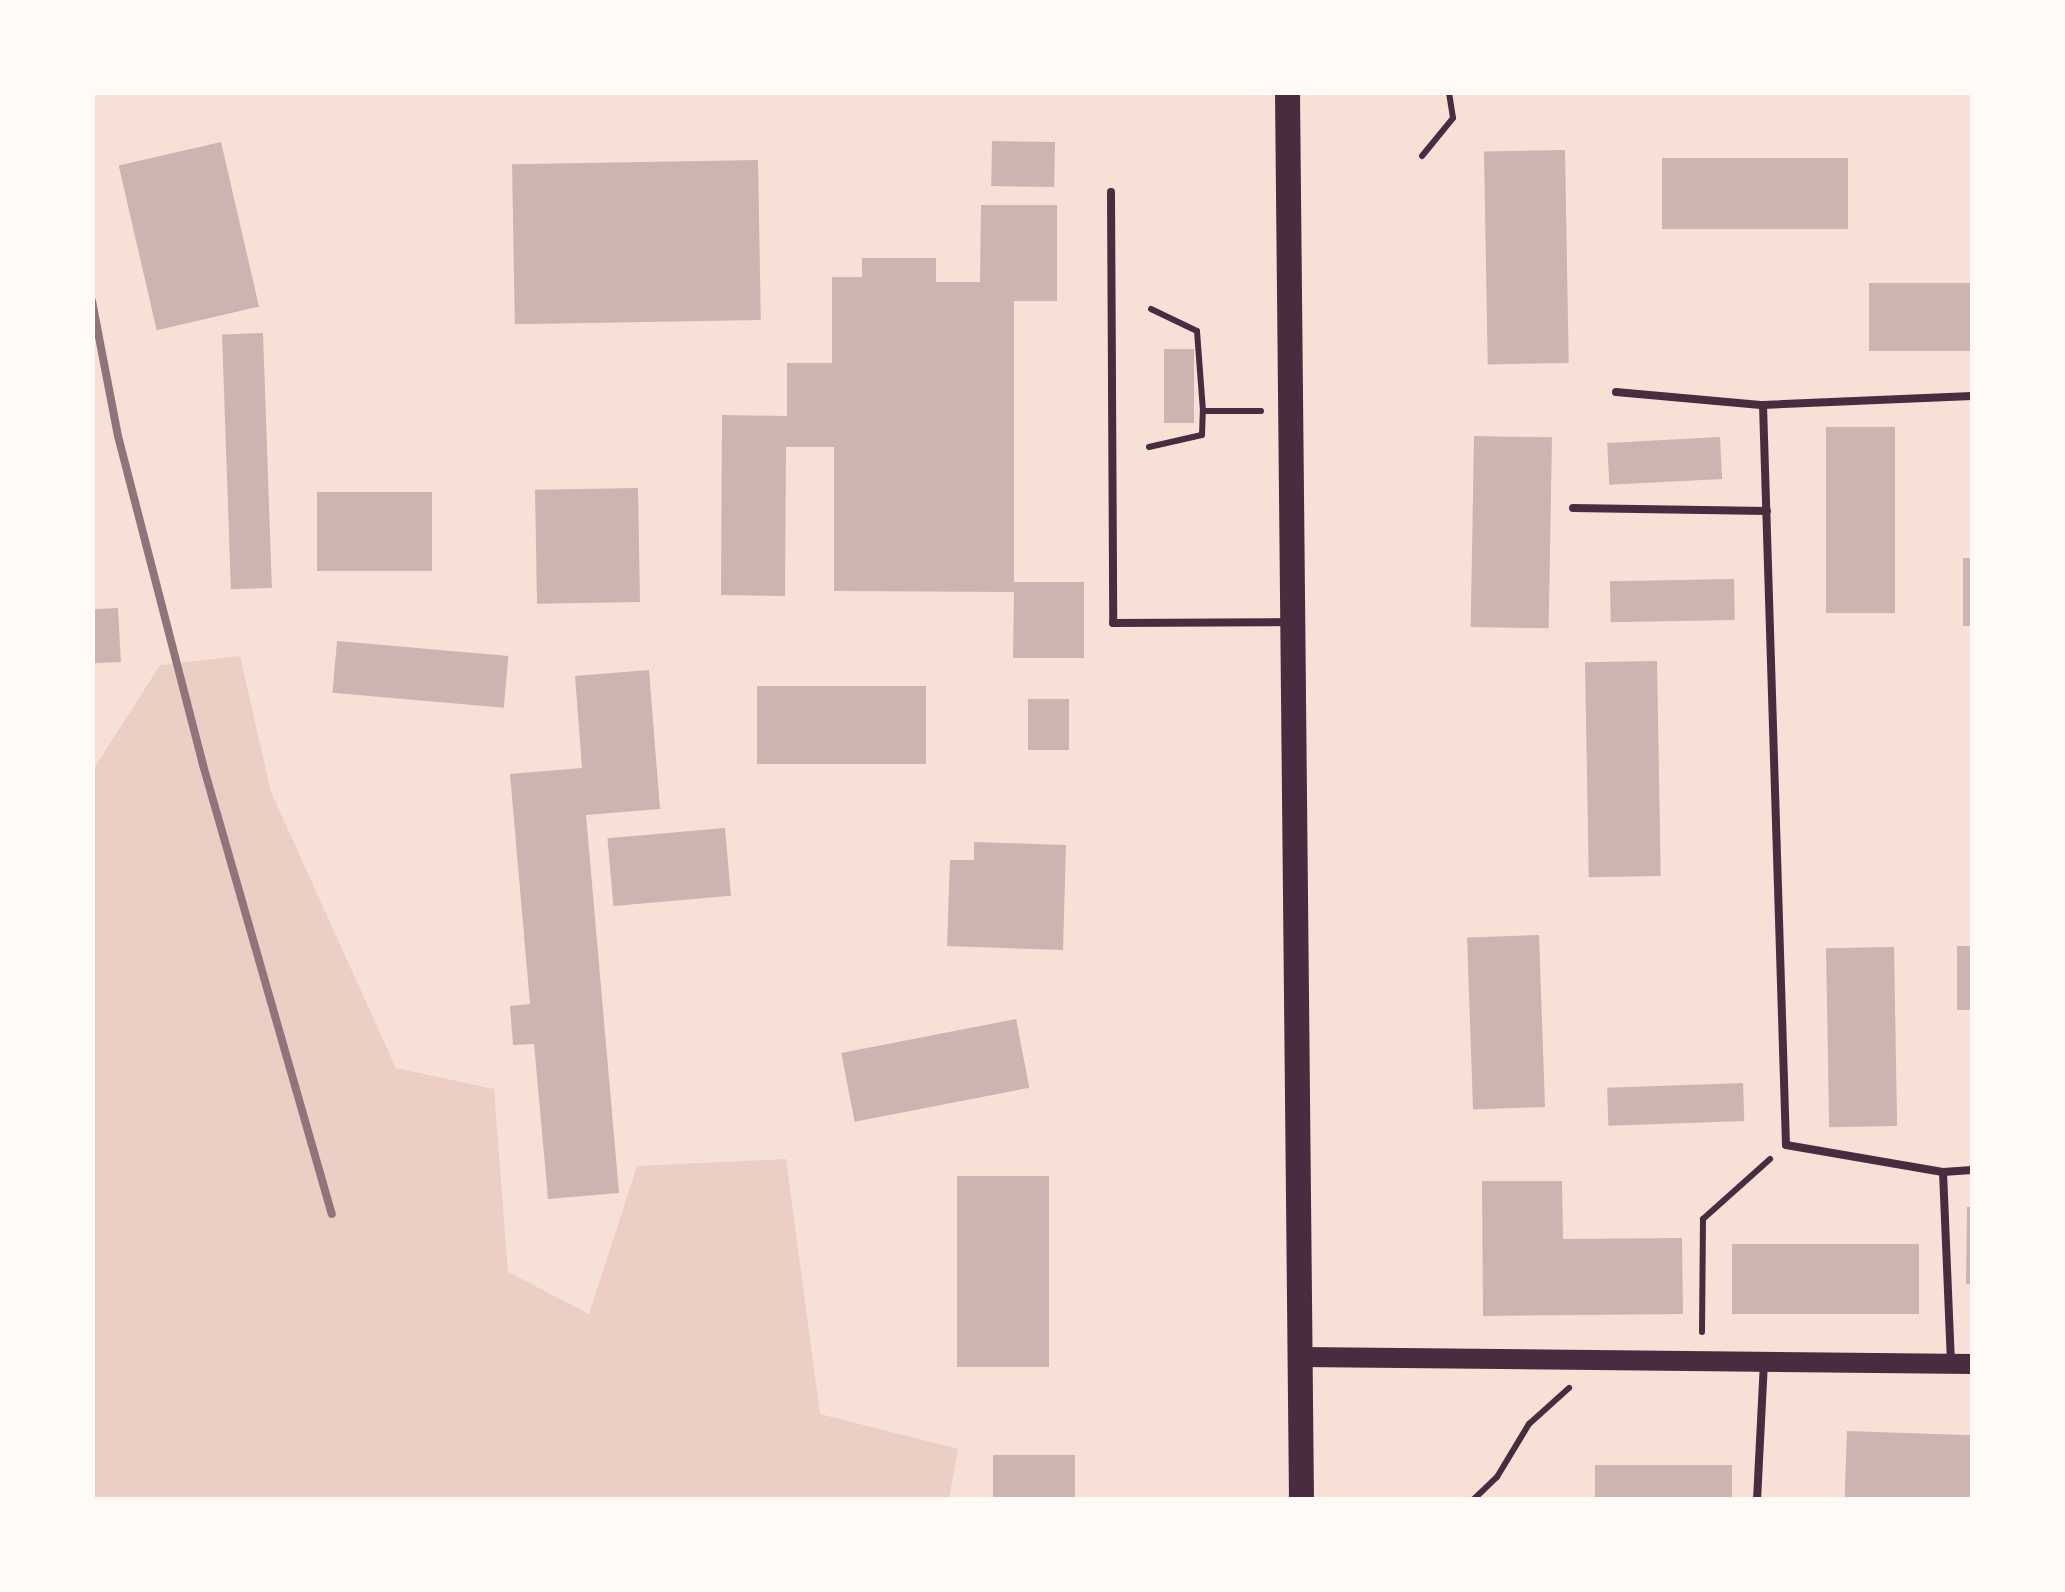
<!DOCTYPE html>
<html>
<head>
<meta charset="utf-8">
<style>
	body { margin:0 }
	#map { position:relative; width:2065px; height:1592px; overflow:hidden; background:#f7e1d7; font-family:Barlow,sans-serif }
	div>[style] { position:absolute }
	.green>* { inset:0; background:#ebcfc5 }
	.building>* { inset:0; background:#ccb4b1; transform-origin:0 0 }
	.path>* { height:6px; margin:-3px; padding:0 3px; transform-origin:3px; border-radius:3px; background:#4a2c40 }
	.service>* { height:8px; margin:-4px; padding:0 4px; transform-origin:4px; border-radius:4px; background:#4a2c40 }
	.secondary>* { height:20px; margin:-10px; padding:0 10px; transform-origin:10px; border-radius:10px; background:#4a2c40 }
	.primary>* { height:25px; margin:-12.5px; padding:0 12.5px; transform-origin:12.5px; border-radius:12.5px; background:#4a2c40 }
	.rail>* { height:8px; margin:-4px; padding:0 4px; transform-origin:4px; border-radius:4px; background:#8f747c }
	span { translate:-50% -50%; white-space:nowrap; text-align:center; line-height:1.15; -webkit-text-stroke:10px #fffaf5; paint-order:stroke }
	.frame { position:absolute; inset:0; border:95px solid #fffaf5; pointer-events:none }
</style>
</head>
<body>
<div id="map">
	<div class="green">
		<i style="clip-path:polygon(240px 656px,271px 792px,396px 1068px,494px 1089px,508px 1272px,589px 1314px,637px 1166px,786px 1159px,820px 1414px,958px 1449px,949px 1499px,93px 1499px,93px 770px,160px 665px)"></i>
	</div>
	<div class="building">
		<i style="left:992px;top:141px;width:63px;height:45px;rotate:1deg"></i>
		<i style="left:221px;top:142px;width:169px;height:105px;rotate:77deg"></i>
		<i style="left:1565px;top:150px;width:213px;height:81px;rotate:89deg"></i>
		<i style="left:1662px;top:158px;width:186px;height:71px"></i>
		<i style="left:758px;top:160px;width:160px;height:246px;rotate:89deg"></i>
		<i style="clip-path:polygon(981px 205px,1057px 205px,1057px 301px,1014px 301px,1014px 582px,1084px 582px,1084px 658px,1013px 658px,1014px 592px,834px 591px,834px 447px,786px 447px,785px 596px,721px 595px,722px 415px,787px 416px,787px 363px,832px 363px,832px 277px,862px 277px,862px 258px,936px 258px,936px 282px,980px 282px)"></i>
		<i style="left:1972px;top:283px;width:68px;height:103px;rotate:90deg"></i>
		<i style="left:263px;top:333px;width:255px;height:41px;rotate:88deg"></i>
		<i style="left:1164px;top:349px;width:30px;height:74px"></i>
		<i style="left:1826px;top:427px;width:69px;height:186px"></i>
		<i style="left:1474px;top:436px;width:78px;height:191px;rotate:1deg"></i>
		<i style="left:1720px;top:437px;width:42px;height:113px;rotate:87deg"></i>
		<i style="left:638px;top:488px;width:114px;height:103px;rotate:89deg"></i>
		<i style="left:317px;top:492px;width:115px;height:79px"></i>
		<i style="left:1963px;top:558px;width:9px;height:68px"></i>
		<i style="left:1734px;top:579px;width:41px;height:124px;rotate:89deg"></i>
		<i style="left:118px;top:608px;width:54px;height:26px;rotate:87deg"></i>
		<i style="left:337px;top:641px;width:172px;height:52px;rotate:5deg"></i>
		<i style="left:1657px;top:661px;width:215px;height:72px;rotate:89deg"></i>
		<i style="clip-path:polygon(649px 670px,660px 809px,586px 815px,619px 1193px,548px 1199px,534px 1044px,513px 1045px,510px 1006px,530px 1004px,510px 774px,582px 768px,575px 676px)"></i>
		<i style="left:757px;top:686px;width:169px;height:78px"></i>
		<i style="left:1028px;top:699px;width:41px;height:51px"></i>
		<i style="left:725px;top:828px;width:68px;height:118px;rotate:85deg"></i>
		<i style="clip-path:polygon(974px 842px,1066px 845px,1063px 950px,947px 946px,950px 860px,974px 860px)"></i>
		<i style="left:1539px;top:935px;width:172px;height:72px;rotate:88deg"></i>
		<i style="left:1957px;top:946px;width:15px;height:64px"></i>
		<i style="left:1894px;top:947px;width:179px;height:68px;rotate:89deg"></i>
		<i style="left:1016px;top:1019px;width:70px;height:178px;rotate:79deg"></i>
		<i style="left:1743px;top:1083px;width:38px;height:136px;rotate:88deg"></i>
		<i style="left:1049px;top:1176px;width:191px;height:92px;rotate:90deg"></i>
		<i style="clip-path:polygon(1482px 1181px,1562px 1181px,1563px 1239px,1682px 1238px,1683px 1314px,1483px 1316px)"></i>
		<i style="clip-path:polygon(1967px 1207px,1972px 1207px,1972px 1284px,1966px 1284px)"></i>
		<i style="left:1732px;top:1244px;width:187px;height:70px"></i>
		<i style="left:1847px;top:1431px;width:125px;height:69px;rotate:2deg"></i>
		<i style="left:993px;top:1455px;width:82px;height:45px"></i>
		<i style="left:1595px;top:1465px;width:137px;height:35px"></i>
	</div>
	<div class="path">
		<i style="left:1422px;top:156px;width:49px;rotate:-50.8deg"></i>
		<i style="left:1453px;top:118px;width:26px;rotate:-99deg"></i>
		<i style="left:1203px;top:411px;width:58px"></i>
		<i style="left:1149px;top:447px;width:54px;rotate:-12.8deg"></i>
		<i style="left:1202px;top:435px;width:24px;rotate:-88deg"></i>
		<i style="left:1203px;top:411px;width:80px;rotate:-94.3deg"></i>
		<i style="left:1197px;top:331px;width:51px;rotate:-154.4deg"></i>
		<i style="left:1702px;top:1332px;width:113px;rotate:-89.5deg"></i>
		<i style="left:1703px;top:1219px;width:90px;rotate:-41.8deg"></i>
		<i style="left:1473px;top:1500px;width:33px;rotate:-44deg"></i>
		<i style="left:1497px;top:1477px;width:62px;rotate:-58.9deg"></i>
		<i style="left:1529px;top:1424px;width:54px;rotate:-42deg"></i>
	</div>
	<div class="service">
		<i style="left:1111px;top:192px;width:431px;rotate:89.7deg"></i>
		<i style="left:1113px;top:623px;width:176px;rotate:-0.3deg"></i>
		<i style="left:1616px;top:392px;width:148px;rotate:5.1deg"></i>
		<i style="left:1763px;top:405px;width:740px;rotate:88.22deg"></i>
		<i style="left:1786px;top:1145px;width:159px;rotate:9.8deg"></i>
		<i style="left:1943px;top:1172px;width:187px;rotate:87.6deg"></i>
		<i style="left:1763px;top:405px;width:209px;rotate:-2.5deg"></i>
		<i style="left:1573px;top:508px;width:194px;rotate:0.9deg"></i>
		<i style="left:1943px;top:1172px;width:29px;rotate:-4deg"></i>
		<i style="left:1757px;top:1500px;width:138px;rotate:-87.1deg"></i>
	</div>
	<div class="secondary">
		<i style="left:1301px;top:1357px;width:671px;rotate:0.6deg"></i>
	</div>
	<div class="primary">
		<i style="left:1287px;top:92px;width:1408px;rotate:89.43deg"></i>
	</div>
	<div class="rail">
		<i style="left:92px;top:301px;width:137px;rotate:79.1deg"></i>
		<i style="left:118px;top:436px;width:340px;rotate:75.5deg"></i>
		<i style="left:203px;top:765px;width:467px;rotate:74deg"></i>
	</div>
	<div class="frame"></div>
</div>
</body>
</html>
